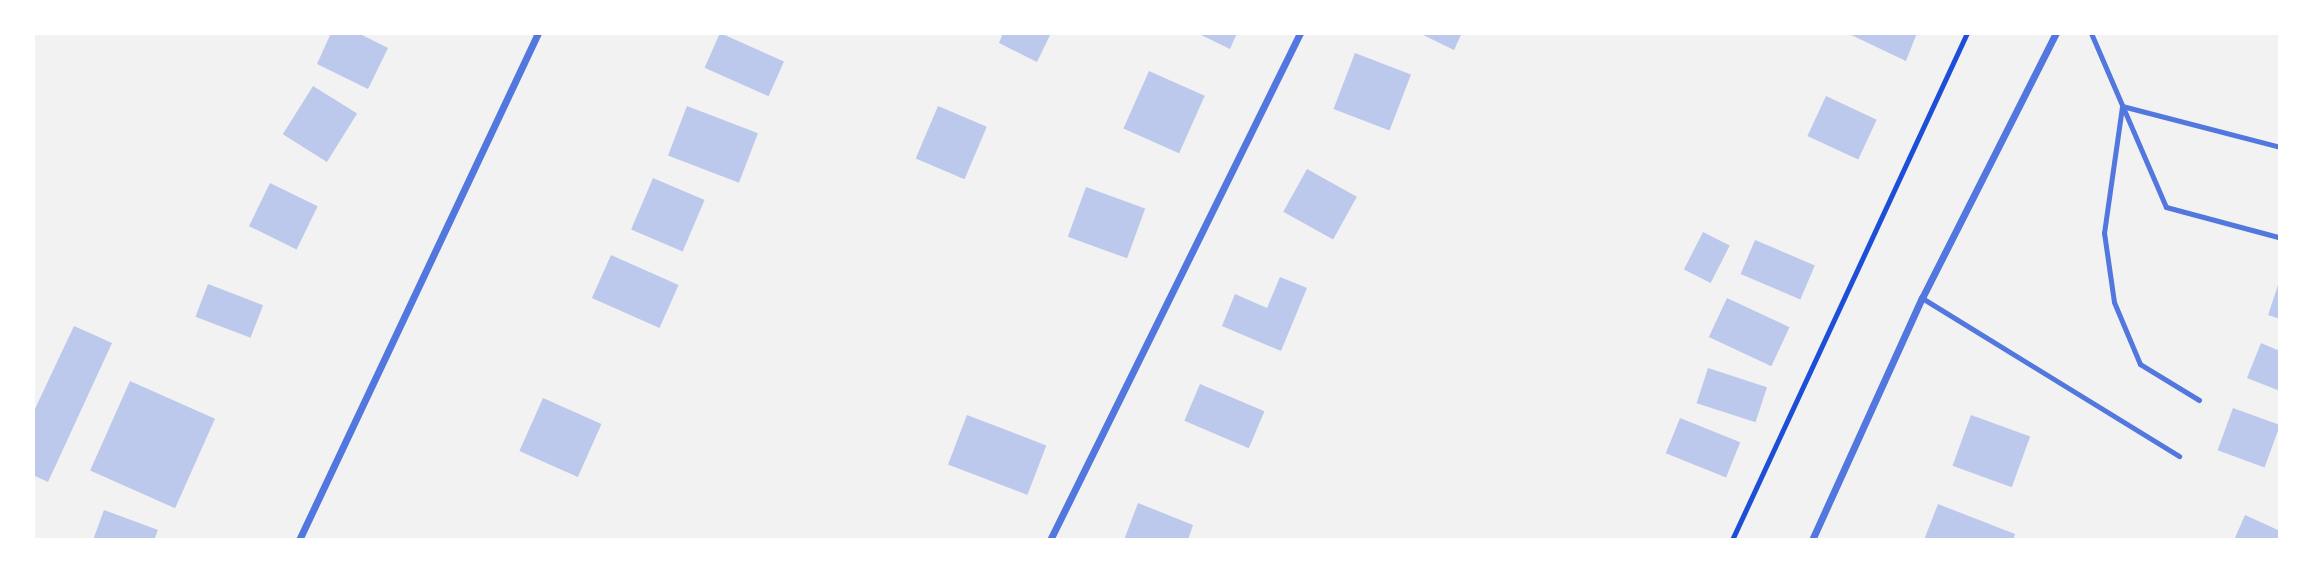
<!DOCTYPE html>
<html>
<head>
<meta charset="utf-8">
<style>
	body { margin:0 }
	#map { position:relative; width:2313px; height:573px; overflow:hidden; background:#f2f2f2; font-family:Roboto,sans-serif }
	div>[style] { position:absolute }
	.building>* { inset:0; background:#bdc9ec; transform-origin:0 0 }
	.path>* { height:4.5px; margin:-2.25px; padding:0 2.25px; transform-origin:2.25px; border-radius:2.25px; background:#1d4ed8 }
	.service>* { height:5px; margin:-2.5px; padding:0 2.5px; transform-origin:2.5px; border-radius:2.5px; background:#5277de }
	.minor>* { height:7px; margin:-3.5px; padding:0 3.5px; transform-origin:3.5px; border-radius:3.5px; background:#5277de }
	span { translate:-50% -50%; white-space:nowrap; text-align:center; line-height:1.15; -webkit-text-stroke:7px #fff; paint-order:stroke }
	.frame { position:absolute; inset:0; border:35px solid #fff; pointer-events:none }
</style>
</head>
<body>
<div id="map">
	<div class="building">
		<i style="clip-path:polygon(331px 33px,358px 33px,388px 48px,368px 89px,317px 64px)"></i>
		<i style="left:720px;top:33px;width:70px;height:38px;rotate:24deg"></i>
		<i style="clip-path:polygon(1003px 33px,1051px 33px,1037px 62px,999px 43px)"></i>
		<i style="clip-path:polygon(1197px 33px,1237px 33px,1230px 49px)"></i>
		<i style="clip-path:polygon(1419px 33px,1462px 33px,1454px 50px)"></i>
		<i style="clip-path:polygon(1847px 33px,1917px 33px,1906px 61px)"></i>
		<i style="left:1355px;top:53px;width:60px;height:60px;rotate:21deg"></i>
		<i style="left:1149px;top:71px;width:61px;height:63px;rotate:24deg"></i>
		<i style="left:313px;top:86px;width:52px;height:57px;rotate:32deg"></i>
		<i style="left:1826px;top:96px;width:56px;height:44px;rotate:25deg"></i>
		<i style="left:687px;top:106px;width:76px;height:53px;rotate:21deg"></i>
		<i style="left:938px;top:106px;width:53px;height:57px;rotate:23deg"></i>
		<i style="left:1307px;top:169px;width:57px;height:49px;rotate:29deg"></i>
		<i style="left:653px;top:178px;width:56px;height:56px;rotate:23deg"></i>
		<i style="left:270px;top:183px;width:53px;height:48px;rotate:26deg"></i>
		<i style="left:1086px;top:187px;width:63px;height:53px;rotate:20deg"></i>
		<i style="left:1703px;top:232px;width:30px;height:42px;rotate:27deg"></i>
		<i style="left:1755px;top:240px;width:65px;height:37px;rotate:23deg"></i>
		<i style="left:611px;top:255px;width:74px;height:47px;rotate:24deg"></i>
		<i style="clip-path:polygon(1280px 277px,1307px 288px,1281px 351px,1222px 326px,1235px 294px,1267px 308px)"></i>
		<i style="clip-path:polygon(2279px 282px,2280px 282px,2280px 319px,2268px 315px)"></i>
		<i style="left:208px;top:284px;width:59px;height:35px;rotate:21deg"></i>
		<i style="left:1727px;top:298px;width:69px;height:43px;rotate:25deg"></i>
		<i style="clip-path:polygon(74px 326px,112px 343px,48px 482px,33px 475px,33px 413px)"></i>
		<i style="clip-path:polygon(2261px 343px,2280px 351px,2280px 391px,2247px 378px)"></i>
		<i style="left:1708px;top:368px;width:62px;height:37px;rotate:18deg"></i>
		<i style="left:130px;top:381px;width:93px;height:98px;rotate:24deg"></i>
		<i style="left:1200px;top:384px;width:70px;height:40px;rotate:23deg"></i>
		<i style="left:543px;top:398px;width:64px;height:58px;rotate:24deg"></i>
		<i style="left:2233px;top:408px;width:50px;height:45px;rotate:20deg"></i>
		<i style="left:967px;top:415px;width:85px;height:53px;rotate:21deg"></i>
		<i style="left:1971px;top:415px;width:63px;height:54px;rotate:20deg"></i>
		<i style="left:1680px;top:418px;width:65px;height:38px;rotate:22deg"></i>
		<i style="clip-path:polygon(1138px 503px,1193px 525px,1188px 540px,1124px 540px)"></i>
		<i style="clip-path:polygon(1938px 504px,2015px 534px,2013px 540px,1924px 540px)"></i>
		<i style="clip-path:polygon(104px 510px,158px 530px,154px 540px,93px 540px)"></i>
		<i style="clip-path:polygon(2245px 515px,2280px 531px,2280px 540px,2234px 540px)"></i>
	</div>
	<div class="path">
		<i style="left:1732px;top:540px;width:559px;rotate:-65.13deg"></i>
	</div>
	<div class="service">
		<i style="left:2091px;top:33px;width:189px;rotate:66.7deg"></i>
		<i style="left:2166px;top:207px;width:116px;rotate:15deg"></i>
		<i style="left:1922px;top:298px;width:302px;rotate:31.6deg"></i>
		<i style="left:2199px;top:400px;width:69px;rotate:-148.6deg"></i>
		<i style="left:2140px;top:364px;width:67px;rotate:-112.8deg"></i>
		<i style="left:2114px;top:302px;width:70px;rotate:-98.2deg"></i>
		<i style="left:2104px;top:233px;width:128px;rotate:-81.9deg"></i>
		<i style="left:2122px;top:106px;width:163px;rotate:14.5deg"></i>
	</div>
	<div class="minor">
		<i style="left:299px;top:540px;width:561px;rotate:-64.76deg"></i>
		<i style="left:1050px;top:540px;width:565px;rotate:-63.75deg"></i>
		<i style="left:1812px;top:540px;width:266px;rotate:-65.6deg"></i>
		<i style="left:1922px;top:298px;width:297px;rotate:-63.2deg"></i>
	</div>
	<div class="frame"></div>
</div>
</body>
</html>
